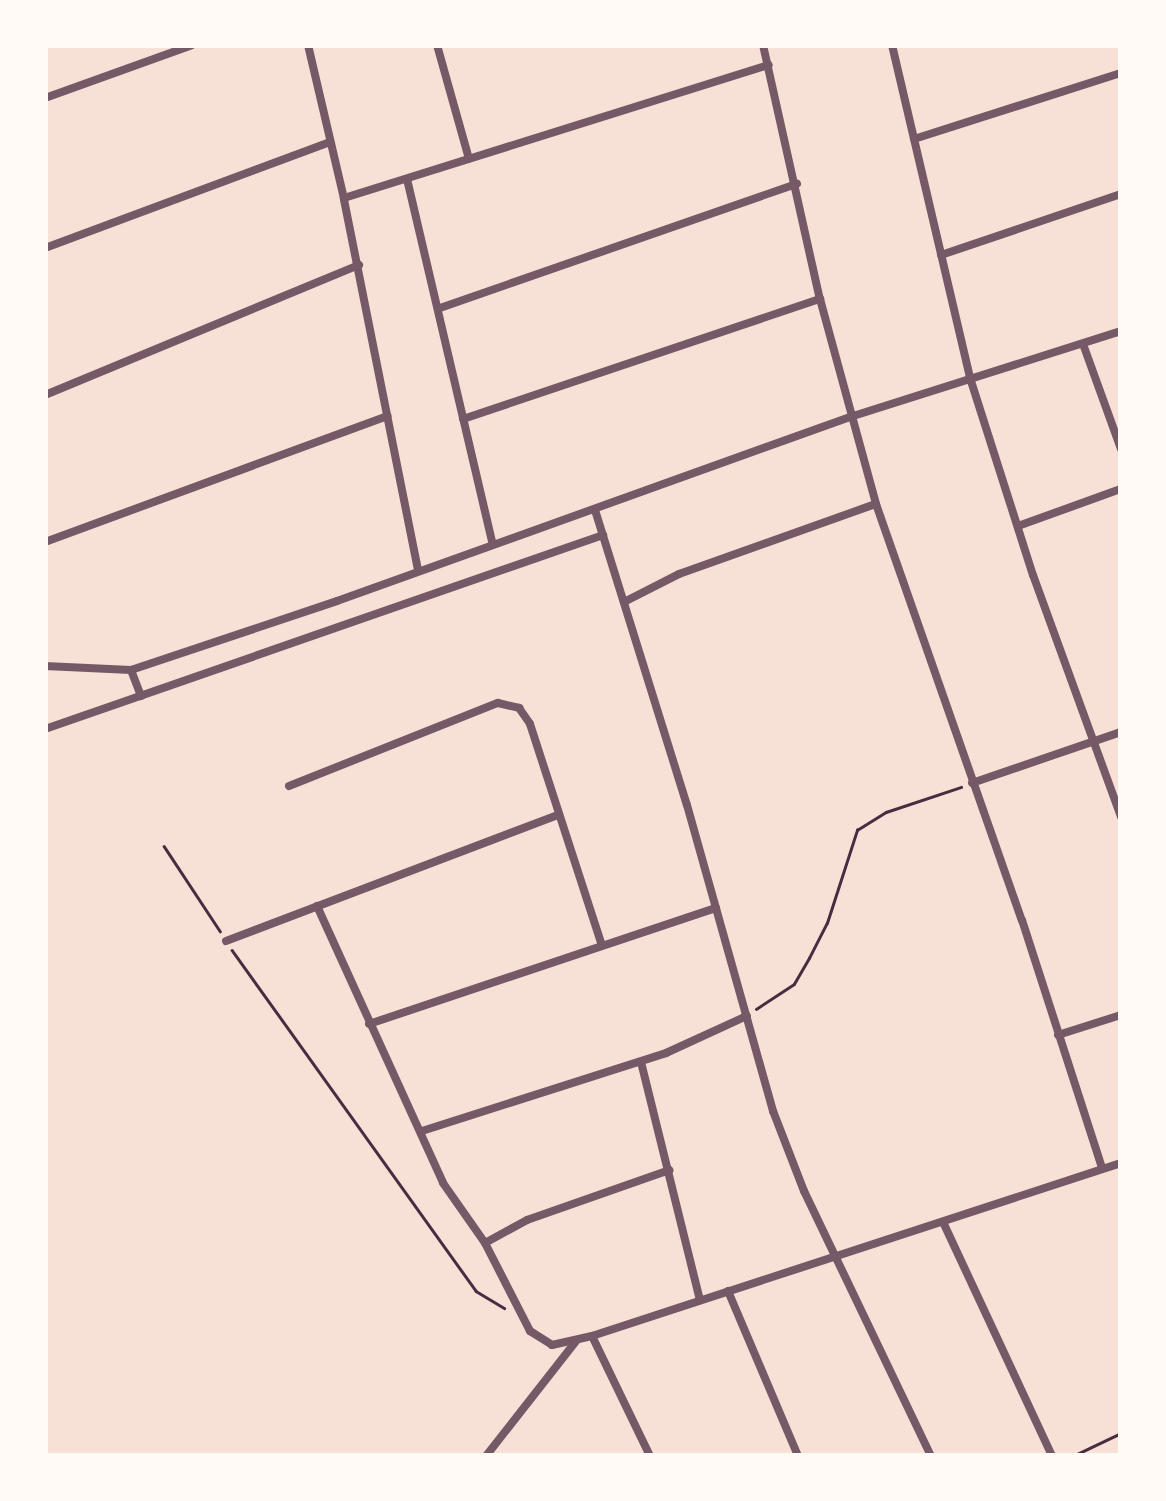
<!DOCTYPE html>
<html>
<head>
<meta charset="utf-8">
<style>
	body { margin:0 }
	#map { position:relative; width:1166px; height:1501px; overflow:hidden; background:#f7e1d7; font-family:Spectral,serif }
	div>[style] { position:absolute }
	.path>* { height:2.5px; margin:-1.25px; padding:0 1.25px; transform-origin:1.25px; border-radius:1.25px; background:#4a2c40 }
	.minor>* { height:8px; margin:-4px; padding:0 4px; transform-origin:4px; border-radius:4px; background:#755966 }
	span { translate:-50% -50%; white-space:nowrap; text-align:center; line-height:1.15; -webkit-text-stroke:10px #fffaf5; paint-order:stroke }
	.frame { position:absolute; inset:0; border:48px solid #fffaf5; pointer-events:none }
</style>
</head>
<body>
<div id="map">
	<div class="path">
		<i style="left:164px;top:846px;width:102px;rotate:56.6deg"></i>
		<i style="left:232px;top:950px;width:419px;rotate:54.4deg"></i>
		<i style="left:476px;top:1291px;width:33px;rotate:31deg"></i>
		<i style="left:756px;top:1009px;width:45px;rotate:-33.3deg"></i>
		<i style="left:794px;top:984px;width:30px;rotate:-60deg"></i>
		<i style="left:809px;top:958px;width:39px;rotate:-63deg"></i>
		<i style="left:827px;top:923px;width:98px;rotate:-72.1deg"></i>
		<i style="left:857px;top:830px;width:34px;rotate:-32deg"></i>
		<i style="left:886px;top:812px;width:79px;rotate:-18.4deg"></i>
		<i style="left:1073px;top:1456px;width:53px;rotate:-25.6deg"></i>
	</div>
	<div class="minor">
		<i style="left:308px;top:45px;width:157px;rotate:76.8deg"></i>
		<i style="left:437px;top:45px;width:118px;rotate:74.3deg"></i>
		<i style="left:763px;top:45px;width:260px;rotate:77.4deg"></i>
		<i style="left:820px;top:299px;width:213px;rotate:74.7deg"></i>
		<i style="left:876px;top:504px;width:441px;rotate:70.7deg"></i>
		<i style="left:1022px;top:920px;width:260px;rotate:72.1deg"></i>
		<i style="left:892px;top:45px;width:345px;rotate:76.8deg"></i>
		<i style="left:971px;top:381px;width:204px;rotate:72.3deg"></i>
		<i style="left:1033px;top:575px;width:258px;rotate:70deg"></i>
		<i style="left:45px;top:98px;width:156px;rotate:-19.8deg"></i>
		<i style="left:914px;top:139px;width:217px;rotate:-17.7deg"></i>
		<i style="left:407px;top:179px;width:373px;rotate:76.8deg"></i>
		<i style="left:45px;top:248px;width:302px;rotate:-20.4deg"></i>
		<i style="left:941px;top:255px;width:190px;rotate:-18.7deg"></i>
		<i style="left:440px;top:308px;width:378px;rotate:-19.2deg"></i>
		<i style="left:1083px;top:344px;width:112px;rotate:70.1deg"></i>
		<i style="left:45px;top:395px;width:340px;rotate:-22.5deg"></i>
		<i style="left:463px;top:419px;width:377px;rotate:-18.6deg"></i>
		<i style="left:595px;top:510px;width:309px;rotate:72.7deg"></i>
		<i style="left:687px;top:805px;width:318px;rotate:74.3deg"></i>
		<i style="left:773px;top:1111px;width:86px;rotate:68.8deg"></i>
		<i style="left:804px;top:1191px;width:294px;rotate:64.4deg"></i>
		<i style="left:1018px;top:526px;width:109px;rotate:-19.8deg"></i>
		<i style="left:45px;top:542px;width:365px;rotate:-20.2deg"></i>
		<i style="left:418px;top:570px;width:379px;rotate:-101.3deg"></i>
		<i style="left:344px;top:198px;width:445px;rotate:-17.4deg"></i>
		<i style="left:624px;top:602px;width:62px;rotate:-27deg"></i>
		<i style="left:679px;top:574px;width:209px;rotate:-19.6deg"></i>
		<i style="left:45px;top:666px;width:86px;rotate:2.7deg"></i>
		<i style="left:131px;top:670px;width:217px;rotate:-18.5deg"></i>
		<i style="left:337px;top:601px;width:545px;rotate:-19.73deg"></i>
		<i style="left:850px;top:417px;width:284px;rotate:-17.6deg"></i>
		<i style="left:131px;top:670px;width:28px;rotate:69deg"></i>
		<i style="left:45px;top:729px;width:591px;rotate:-19.17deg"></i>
		<i style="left:972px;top:783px;width:157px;rotate:-18.9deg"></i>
		<i style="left:289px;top:786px;width:225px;rotate:-21.7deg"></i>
		<i style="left:498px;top:703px;width:22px;rotate:13deg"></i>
		<i style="left:519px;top:708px;width:19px;rotate:55deg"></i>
		<i style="left:530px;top:724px;width:232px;rotate:72deg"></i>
		<i style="left:317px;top:906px;width:304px;rotate:65.5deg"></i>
		<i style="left:443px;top:1183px;width:73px;rotate:55deg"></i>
		<i style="left:485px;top:1243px;width:99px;rotate:62.9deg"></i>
		<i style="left:530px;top:1331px;width:26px;rotate:32deg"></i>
		<i style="left:552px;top:1345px;width:41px;rotate:-12.7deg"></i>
		<i style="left:592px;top:1336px;width:557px;rotate:-18.11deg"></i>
		<i style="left:226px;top:941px;width:355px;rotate:-20.8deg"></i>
		<i style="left:369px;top:1024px;width:366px;rotate:-18.5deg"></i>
		<i style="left:1058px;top:1035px;width:66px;rotate:-17.6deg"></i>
		<i style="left:641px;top:1062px;width:245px;rotate:76.1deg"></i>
		<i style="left:422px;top:1131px;width:256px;rotate:-17.7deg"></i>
		<i style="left:666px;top:1053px;width:89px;rotate:-24.6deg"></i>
		<i style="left:943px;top:1222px;width:258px;rotate:65deg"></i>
		<i style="left:485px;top:1243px;width:48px;rotate:-28.7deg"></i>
		<i style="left:527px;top:1220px;width:151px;rotate:-19.3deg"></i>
		<i style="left:728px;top:1291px;width:179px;rotate:67deg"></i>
		<i style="left:592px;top:1336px;width:133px;rotate:64.2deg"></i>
		<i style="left:486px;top:1456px;width:147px;rotate:-51.9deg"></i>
	</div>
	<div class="frame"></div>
</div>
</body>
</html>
